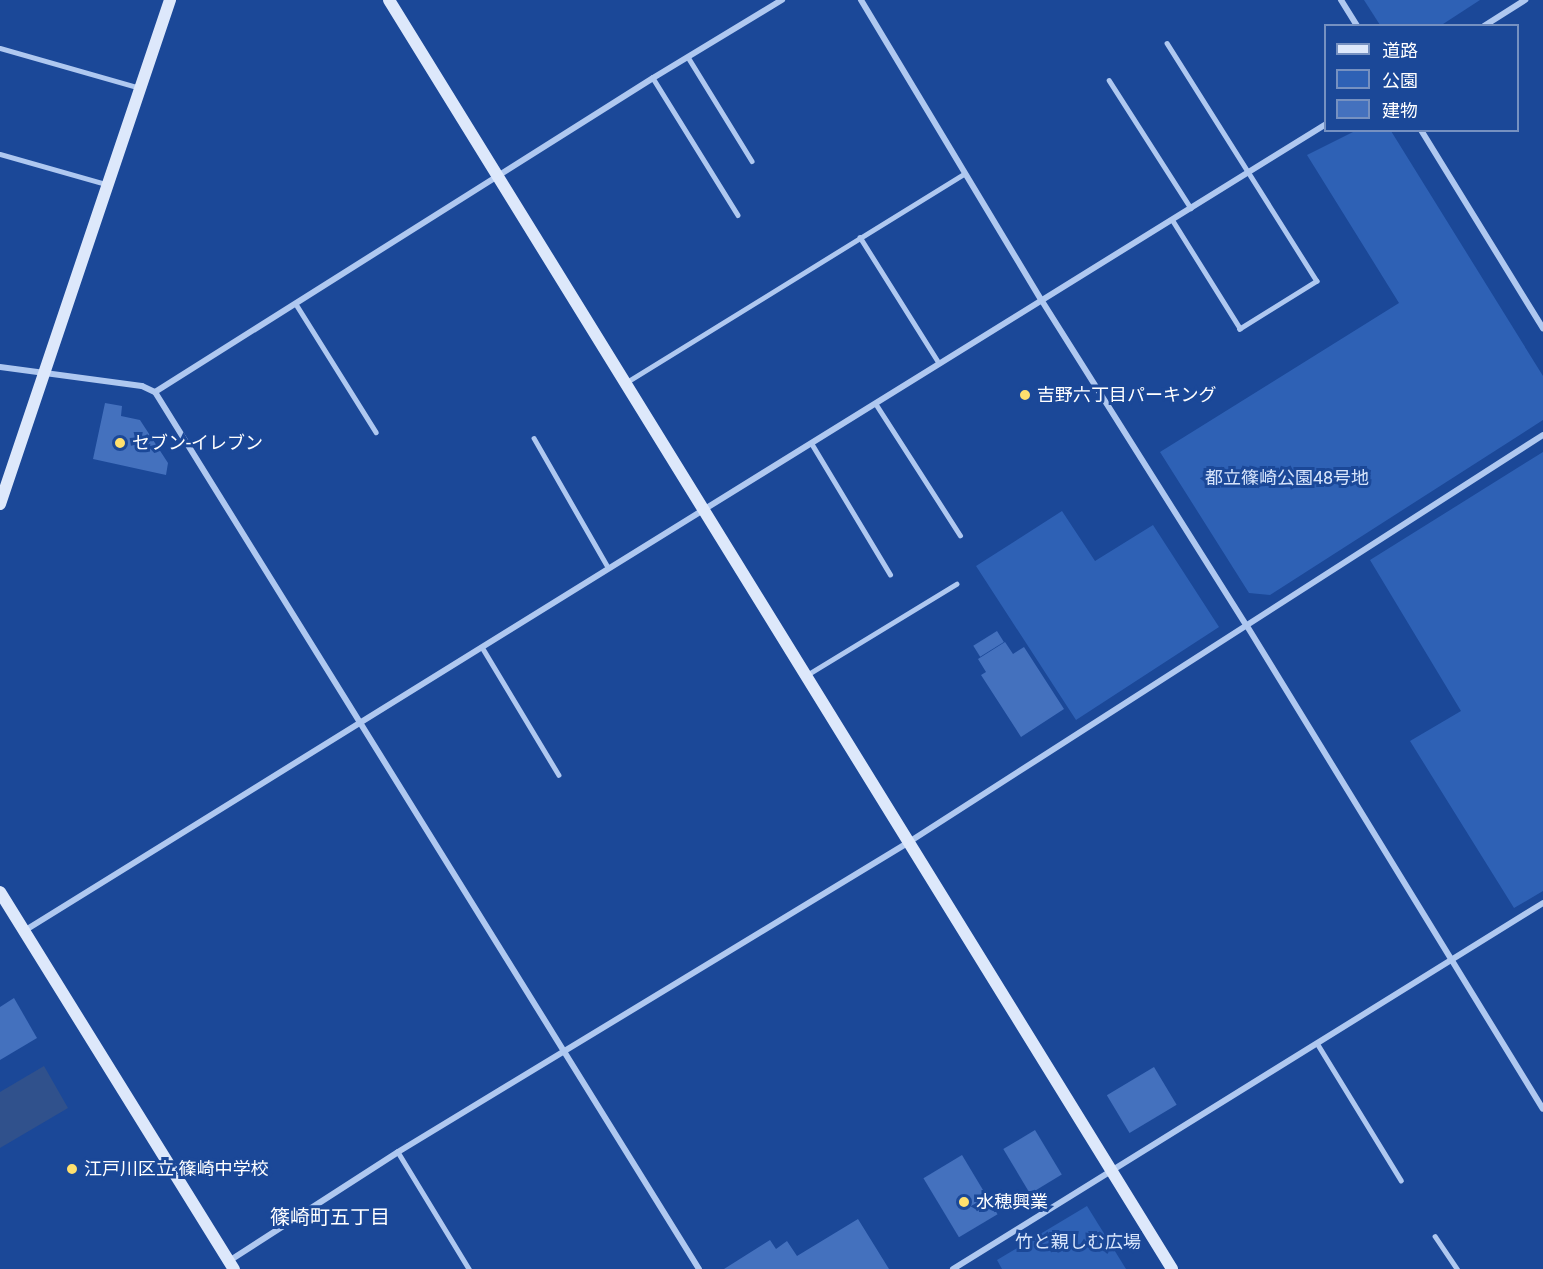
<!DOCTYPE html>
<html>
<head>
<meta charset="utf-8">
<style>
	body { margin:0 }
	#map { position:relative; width:1543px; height:1269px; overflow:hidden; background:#1b4898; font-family:Roboto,"Noto Sans JP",sans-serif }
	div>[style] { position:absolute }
	.green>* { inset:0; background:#2e61b5 }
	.water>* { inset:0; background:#30518c }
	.building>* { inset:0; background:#4471be; transform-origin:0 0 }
	.lane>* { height:4.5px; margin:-2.25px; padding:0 2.25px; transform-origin:2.25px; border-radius:2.25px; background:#afc8f0 }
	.street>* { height:6px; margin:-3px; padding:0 3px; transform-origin:3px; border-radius:3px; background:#afc8f0 }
	.secondary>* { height:12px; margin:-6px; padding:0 6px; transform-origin:6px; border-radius:6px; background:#dde8fb }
	.dots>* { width:16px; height:16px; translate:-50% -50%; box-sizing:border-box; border:3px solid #1b4898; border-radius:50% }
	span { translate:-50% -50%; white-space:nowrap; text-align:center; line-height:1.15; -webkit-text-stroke:6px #1b4898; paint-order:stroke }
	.poi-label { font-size:18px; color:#fff }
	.left { translate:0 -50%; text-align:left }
	.park-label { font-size:18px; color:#d6e4fb }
	.neighbourhood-label { font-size:20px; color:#fff }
	.legend { position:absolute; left:1324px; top:24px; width:195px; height:108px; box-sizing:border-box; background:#1b4898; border:2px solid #7691c1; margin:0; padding:8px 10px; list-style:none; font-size:18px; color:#fff }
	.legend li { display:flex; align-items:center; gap:12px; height:30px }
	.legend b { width:30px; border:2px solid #7691c1 }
</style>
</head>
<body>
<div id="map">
	<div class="green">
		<i style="clip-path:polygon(1364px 0,1480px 0,1440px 26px,1380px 25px)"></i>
		<i style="clip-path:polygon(1355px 131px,1391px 131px,1543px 376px,1543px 420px,1270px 595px,1249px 593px,1160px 452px,1399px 303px,1307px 155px)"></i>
		<i style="clip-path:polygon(1543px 452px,1543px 891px,1514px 908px,1410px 741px,1461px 711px,1370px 560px)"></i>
		<i style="clip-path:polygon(1062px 511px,1095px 561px,1153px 525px,1219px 627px,1076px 720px,976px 566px)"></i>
		<i style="clip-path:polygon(1087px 1206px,1126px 1269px,1002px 1269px,997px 1260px)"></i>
	</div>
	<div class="water">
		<i style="clip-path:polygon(44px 1066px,68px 1108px,0 1148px,0 1092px)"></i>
	</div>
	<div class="building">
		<i style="clip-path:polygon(105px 403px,122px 406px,121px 416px,140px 420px,168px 463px,166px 475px,93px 459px)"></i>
		<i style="left:997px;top:631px;width:13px;height:28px;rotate:58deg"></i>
		<i style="clip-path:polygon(1005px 642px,1013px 654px,1024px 647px,1064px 709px,1021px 737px,981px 675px,986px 672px,978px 659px)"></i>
		<i style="clip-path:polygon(14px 998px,37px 1038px,0 1060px,0 1007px)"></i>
		<i style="left:1154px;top:1067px;width:44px;height:55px;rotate:59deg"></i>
		<i style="left:1035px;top:1130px;width:52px;height:37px;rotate:59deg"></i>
		<i style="left:962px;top:1155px;width:69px;height:45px;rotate:59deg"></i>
		<i style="clip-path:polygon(858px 1219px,889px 1269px,724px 1269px,770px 1240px,776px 1249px,787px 1241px,797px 1256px)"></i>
	</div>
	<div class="lane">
		<i style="left:1167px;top:43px;width:281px;rotate:57.8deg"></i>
		<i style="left:1317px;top:281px;width:91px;rotate:148.1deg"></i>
		<i style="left:1240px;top:329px;width:128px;rotate:-122deg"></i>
		<i style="left:0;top:48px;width:146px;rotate:15.9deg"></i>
		<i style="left:688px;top:57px;width:122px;rotate:58.4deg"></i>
		<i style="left:653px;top:78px;width:161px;rotate:58.2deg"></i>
		<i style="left:1109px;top:80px;width:152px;rotate:57.4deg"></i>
		<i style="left:0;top:154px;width:110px;rotate:15.8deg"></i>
		<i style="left:860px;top:237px;width:149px;rotate:57.9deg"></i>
		<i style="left:296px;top:304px;width:151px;rotate:58deg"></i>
		<i style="left:627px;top:382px;width:396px;rotate:-31.7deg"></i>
		<i style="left:876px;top:404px;width:156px;rotate:57.3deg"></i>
		<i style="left:534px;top:438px;width:149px;rotate:60.2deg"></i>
		<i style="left:812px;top:444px;width:152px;rotate:59deg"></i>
		<i style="left:482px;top:647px;width:149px;rotate:59deg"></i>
		<i style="left:807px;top:675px;width:175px;rotate:-31.4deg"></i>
		<i style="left:1317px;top:1043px;width:161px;rotate:58.5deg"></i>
		<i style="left:398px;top:1152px;width:137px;rotate:58.7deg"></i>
		<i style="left:1435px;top:1236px;width:40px;rotate:56deg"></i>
	</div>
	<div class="street">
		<i style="left:861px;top:0;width:351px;rotate:59deg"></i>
		<i style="left:1042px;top:301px;width:384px;rotate:57.8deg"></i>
		<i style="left:1247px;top:626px;width:566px;rotate:58.5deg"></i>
		<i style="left:1341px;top:0;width:31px;rotate:58deg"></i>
		<i style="left:1484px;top:26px;width:49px;rotate:-32.4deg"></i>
		<i style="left:1421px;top:130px;width:233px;rotate:58.4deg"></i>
		<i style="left:0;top:367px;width:143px;rotate:7.6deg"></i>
		<i style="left:142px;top:386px;width:14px;rotate:25deg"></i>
		<i style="left:155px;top:392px;width:1032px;rotate:58.19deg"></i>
		<i style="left:155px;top:392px;width:589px;rotate:-32.23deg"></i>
		<i style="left:653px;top:78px;width:151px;rotate:-31.2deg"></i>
		<i style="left:24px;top:931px;width:1532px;rotate:-31.79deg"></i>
		<i style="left:229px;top:1261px;width:201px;rotate:-32.8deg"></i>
		<i style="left:398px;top:1152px;width:598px;rotate:-31.24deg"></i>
		<i style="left:909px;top:842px;width:753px;rotate:-32.7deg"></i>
		<i style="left:953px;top:1269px;width:694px;rotate:-31.81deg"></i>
	</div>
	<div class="secondary">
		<i style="left:389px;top:0;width:1491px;rotate:58.32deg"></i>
		<i style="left:0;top:504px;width:532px;rotate:-71.36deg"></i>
		<i style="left:0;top:892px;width:444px;rotate:58.2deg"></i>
	</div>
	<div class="dots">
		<i style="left:1025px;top:395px;background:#ffe06e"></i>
		<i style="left:120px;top:443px;background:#ffe06e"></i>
		<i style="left:72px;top:1169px;background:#ffe06e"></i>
		<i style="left:964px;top:1202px;background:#ffe06e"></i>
	</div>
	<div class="poi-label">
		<span class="left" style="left:1037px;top:395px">吉野六丁目パーキング</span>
		<span class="left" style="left:132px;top:443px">セブン-イレブン</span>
		<span class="left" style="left:84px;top:1169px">江戸川区立 篠崎中学校</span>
		<span class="left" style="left:976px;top:1202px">水穂興業</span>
	</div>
	<div class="park-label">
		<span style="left:1287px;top:478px">都立篠崎公園48号地</span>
		<span style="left:1078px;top:1242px">竹と親しむ広場</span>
	</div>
	<div class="neighbourhood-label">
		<span style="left:330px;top:1217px">篠崎町五丁目</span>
	</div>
	<ul class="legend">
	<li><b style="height:8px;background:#dde8fb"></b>道路</li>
	<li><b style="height:16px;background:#2e61b5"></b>公園</li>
	<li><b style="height:16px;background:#4471be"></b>建物</li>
	</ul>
</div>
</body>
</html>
